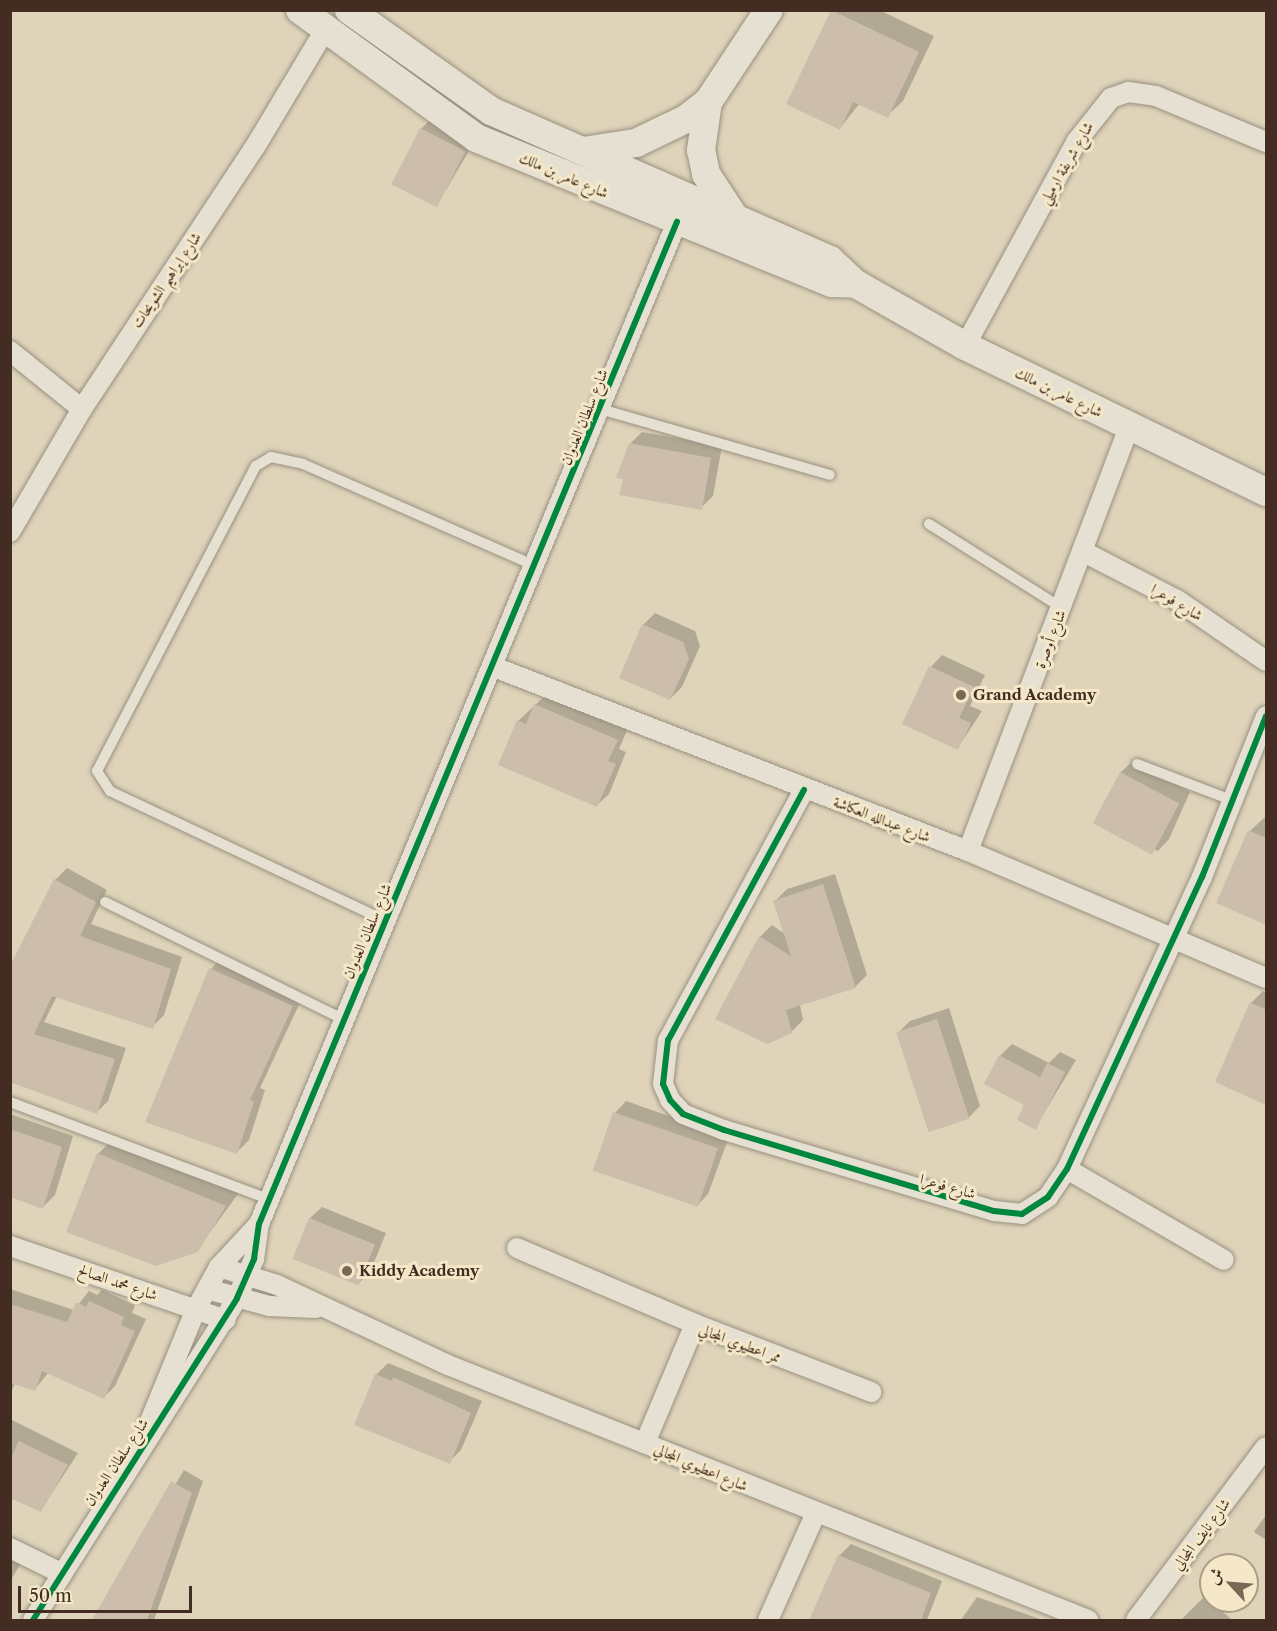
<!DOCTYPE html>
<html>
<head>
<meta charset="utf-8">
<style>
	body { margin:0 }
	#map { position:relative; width:1277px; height:1631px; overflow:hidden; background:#dfd4b9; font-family:"Libre Caslon Text",Amiri,serif }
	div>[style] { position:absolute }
	.shadow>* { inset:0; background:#0003 }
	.building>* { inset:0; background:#cdbeab; transform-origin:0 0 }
	.roads { filter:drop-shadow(0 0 2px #999080) drop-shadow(0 0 2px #999080) }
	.lane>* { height:10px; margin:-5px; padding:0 5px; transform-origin:5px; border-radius:5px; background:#e5e0d2 }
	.street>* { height:20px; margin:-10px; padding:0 10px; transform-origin:10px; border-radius:10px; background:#e5e0d2 }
	.secondary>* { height:28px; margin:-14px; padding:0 14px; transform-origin:14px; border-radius:14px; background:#e5e0d2 }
	.cycleway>* { height:6px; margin:-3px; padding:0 3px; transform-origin:3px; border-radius:3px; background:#00873e }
	.dots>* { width:16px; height:16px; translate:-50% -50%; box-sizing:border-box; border:3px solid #f4e8c8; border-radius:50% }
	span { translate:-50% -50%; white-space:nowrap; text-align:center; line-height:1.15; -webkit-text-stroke:6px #f4e8c8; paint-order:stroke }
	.street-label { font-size:15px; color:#432c21 }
	.poi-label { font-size:15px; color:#432c21; font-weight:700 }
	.left { translate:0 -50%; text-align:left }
	.frame { position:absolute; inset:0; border:12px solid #432c21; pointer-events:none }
	.north { position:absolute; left:1199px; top:1553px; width:60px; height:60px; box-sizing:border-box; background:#f4e8c8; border:2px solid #ad9d85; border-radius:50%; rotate:296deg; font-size:16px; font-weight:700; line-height:24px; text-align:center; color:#432c21 }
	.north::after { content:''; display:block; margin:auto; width:21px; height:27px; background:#7a6756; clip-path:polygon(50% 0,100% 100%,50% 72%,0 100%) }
	.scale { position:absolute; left:18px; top:1586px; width:174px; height:27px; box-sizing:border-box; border:3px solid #432c21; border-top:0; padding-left:8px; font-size:18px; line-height:21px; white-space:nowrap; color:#432c21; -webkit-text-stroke:4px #f4e8c8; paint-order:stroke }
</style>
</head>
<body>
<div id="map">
	<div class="shadow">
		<i style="clip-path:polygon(833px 10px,879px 10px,934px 36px,903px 101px,887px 116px,860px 103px,840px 128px)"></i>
		<i style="clip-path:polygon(433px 117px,476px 139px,437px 205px,421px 129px)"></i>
		<i style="clip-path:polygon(642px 432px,722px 446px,713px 496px,701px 508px,630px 444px)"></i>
		<i style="clip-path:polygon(655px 613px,695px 631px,700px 646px,682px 687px,670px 699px,643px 625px)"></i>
		<i style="clip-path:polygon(942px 655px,985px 675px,970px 706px,982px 711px,957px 749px,931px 667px)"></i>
		<i style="clip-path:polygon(548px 693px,628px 728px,619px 749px,626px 752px,609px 794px,597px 805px,518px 721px)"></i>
		<i style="clip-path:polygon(1133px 761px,1190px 792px,1169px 839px,1158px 851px,1098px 825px,1121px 772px)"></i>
		<i style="clip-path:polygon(1266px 816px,1266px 923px,1218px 902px,1250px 831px)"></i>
		<i style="clip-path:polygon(67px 868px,107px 890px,91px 924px,182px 957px,164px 1015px,152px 1027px,57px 996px,44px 1022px,126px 1048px,108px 1101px,96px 1113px,10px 1081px,55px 880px)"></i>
		<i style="clip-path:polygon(835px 874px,867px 975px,855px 987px,800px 1005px,803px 1020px,791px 1032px,760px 937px,772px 925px,785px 934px,775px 901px,787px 889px)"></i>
		<i style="clip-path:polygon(222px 957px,304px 994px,260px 1088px,265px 1090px,249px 1140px,237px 1152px,211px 969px)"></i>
		<i style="clip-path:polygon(1263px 991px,1266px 993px,1266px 1103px,1216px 1081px,1251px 1003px)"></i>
		<i style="clip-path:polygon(949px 1008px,980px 1106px,968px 1118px,898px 1033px,910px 1021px)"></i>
		<i style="clip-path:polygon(1012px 1044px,1049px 1063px,1060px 1052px,1076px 1060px,1035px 1128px,1000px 1056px)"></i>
		<i style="clip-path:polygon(626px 1101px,729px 1137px,708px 1194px,697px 1206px,615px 1113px)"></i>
		<i style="clip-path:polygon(10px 1114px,73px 1136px,55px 1195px,43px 1207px,10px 1196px)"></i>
		<i style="clip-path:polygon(114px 1138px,241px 1190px,197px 1250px,98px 1154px)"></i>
		<i style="clip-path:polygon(322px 1207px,386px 1233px,370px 1272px,358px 1284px,310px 1218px)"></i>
		<i style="clip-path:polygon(10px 1289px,74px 1310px,89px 1291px,97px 1295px,102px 1290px,135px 1305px,132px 1313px,146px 1319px,115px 1386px,104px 1397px,49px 1372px,35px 1389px,15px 1383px,10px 1395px)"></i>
		<i style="clip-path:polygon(388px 1363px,482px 1401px,461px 1450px,449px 1462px,376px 1375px)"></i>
		<i style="clip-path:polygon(10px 1419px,78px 1453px,41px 1510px,10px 1497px)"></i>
		<i style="clip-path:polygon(184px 1470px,203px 1481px,154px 1620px,93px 1620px)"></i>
		<i style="clip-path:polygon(1266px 1515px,1266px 1540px,1254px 1532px)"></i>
		<i style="clip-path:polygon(851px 1544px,942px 1581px,927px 1620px,812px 1620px,839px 1556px)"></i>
		<i style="clip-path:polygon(10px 1556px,22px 1562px,10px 1581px)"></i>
		<i style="clip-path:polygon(1206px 1595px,1211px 1601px,1232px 1620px,1181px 1620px)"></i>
		<i style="clip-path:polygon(977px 1597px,1043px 1620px,961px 1620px)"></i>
	</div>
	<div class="building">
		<i style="clip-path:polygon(831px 10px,919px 52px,888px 118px,853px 102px,840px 130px,786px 104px)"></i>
		<i style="left:420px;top:128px;width:51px;height:63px;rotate:27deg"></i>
		<i style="clip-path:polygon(629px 443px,711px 458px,702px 510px,619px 495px,623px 479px,616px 478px)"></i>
		<i style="clip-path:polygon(642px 624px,683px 642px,689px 659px,670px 700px,619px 678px)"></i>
		<i style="clip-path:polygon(929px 666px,974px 687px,959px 718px,971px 723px,958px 750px,902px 724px)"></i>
		<i style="clip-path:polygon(534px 704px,618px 740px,608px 761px,616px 764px,597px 807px,498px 765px,517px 720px,526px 724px)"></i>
		<i style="left:1120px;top:772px;width:67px;height:58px;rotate:28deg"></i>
		<i style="clip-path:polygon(1248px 830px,1266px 838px,1266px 925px,1216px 903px)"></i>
		<i style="clip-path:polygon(54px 879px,96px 902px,80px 936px,171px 969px,153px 1029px,52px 996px,34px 1034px,115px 1059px,97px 1114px,10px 1082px,10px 966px)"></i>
		<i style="clip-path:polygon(823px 884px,856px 988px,786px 1010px,792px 1033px,767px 1044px,715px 1019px,759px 936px,791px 956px,773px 901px)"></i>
		<i style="clip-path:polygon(209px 968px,293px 1006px,250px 1100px,254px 1102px,237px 1154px,145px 1122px)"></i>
		<i style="clip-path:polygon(1250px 1002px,1266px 1010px,1266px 1105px,1215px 1082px)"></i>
		<i style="left:937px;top:1019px;width:105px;height:43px;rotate:72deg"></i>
		<i style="clip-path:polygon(999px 1055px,1040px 1077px,1047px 1063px,1065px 1072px,1036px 1130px,1017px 1120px,1024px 1105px,984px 1084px)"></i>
		<i style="left:613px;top:1112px;width:111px;height:62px;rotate:19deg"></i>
		<i style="clip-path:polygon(10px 1129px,62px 1147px,43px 1209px,10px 1197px)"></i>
		<i style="clip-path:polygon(97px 1153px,226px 1206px,198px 1252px,156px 1266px,66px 1232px)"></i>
		<i style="left:309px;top:1218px;width:71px;height:44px;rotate:22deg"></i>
		<i style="clip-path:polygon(89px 1301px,124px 1317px,121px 1325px,135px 1331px,104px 1399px,42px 1371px,35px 1391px,10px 1383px,10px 1304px,67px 1322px,76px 1302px,86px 1307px)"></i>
		<i style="clip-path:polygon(375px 1374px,392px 1381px,393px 1377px,471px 1413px,450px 1464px,354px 1425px)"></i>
		<i style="clip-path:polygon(19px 1441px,68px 1465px,41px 1512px,10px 1498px,10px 1460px)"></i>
		<i style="clip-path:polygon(171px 1481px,192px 1493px,147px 1620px,92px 1620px)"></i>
		<i style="clip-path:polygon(838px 1555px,931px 1593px,921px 1620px,809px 1620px)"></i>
	</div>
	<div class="roads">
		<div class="lane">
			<i style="left:600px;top:409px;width:239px;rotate:16deg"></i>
			<i style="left:929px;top:524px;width:157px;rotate:32.3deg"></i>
			<i style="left:1137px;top:764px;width:104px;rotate:20.9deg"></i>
			<i style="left:105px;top:902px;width:265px;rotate:26.2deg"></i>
			<i style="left:384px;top:920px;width:303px;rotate:-154.8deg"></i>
			<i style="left:110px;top:791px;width:24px;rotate:-123deg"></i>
			<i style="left:97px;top:771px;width:344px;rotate:-62.5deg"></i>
			<i style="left:256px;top:466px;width:17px;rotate:-31deg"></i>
			<i style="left:271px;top:457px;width:33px;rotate:12deg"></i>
			<i style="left:303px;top:464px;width:253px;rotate:23.7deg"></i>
			<i style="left:10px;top:1102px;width:279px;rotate:20.6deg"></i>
		</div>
		<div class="street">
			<i style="left:965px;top:346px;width:232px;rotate:-61.4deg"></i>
			<i style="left:1076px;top:142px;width:56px;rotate:-51.5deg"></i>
			<i style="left:1111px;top:98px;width:18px;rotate:-19deg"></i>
			<i style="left:1128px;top:92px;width:28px;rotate:8deg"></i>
			<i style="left:1156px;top:96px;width:119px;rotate:22.7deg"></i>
			<i style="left:10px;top:351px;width:92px;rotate:38.9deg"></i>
			<i style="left:10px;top:532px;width:143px;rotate:-59.7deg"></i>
			<i style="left:82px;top:409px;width:314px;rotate:-56.6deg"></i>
			<i style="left:255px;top:147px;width:136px;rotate:-59.1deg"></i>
			<i style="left:1082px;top:551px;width:107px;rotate:27.3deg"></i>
			<i style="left:1177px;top:600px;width:108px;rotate:34.4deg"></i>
			<i style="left:494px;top:667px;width:508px;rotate:21.22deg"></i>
			<i style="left:968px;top:851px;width:324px;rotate:23.1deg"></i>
			<i style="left:804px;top:790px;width:285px;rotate:118.5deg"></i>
			<i style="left:668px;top:1040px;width:44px;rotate:96.5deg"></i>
			<i style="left:663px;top:1084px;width:17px;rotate:66deg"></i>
			<i style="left:670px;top:1100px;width:19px;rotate:47deg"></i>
			<i style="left:683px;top:1114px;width:44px;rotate:21.3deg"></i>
			<i style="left:724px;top:1130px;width:282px;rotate:16.7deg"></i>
			<i style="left:994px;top:1211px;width:28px;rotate:6deg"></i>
			<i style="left:1022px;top:1214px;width:31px;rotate:-33deg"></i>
			<i style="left:1048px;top:1197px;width:34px;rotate:-56deg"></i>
			<i style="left:1067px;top:1169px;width:322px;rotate:-65.2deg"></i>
			<i style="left:1202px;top:877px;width:173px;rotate:-68.3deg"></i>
			<i style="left:968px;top:851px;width:456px;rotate:-69.2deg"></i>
			<i style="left:1067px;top:1169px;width:181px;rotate:30.1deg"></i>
			<i style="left:10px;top:1246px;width:228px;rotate:18.9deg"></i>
			<i style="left:517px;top:1248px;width:194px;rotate:23.1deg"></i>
			<i style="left:219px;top:1267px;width:61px;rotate:17.2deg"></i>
			<i style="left:277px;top:1285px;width:189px;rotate:25.1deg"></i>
			<i style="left:448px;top:1365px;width:689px;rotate:21.72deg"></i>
			<i style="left:207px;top:1289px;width:64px;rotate:15.3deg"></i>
			<i style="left:269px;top:1306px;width:47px;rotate:2.4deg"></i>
			<i style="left:148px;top:1426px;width:126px;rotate:-67.7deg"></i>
			<i style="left:196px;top:1309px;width:48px;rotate:-61.3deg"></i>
			<i style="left:219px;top:1267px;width:59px;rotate:-47.1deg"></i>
			<i style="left:645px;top:1443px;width:129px;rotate:-67.2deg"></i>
			<i style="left:695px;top:1324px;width:189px;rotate:21.1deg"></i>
			<i style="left:10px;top:1548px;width:55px;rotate:26.1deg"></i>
			<i style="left:33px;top:1620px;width:381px;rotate:-57.6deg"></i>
			<i style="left:237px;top:1298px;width:43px;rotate:-66.4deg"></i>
			<i style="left:254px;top:1259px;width:35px;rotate:-82deg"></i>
			<i style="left:259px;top:1224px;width:1086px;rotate:-67.36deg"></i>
			<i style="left:768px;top:1620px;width:115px;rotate:-65.9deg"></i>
			<i style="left:1136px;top:1620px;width:216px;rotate:-53.1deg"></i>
		</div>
		<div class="secondary">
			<i style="left:300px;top:10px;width:218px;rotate:36deg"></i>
			<i style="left:476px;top:138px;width:384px;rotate:22.2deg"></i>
			<i style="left:832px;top:283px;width:24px;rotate:2deg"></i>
			<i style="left:349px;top:10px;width:174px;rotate:35.4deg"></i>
			<i style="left:491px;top:111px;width:370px;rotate:23.7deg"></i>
			<i style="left:830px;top:260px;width:35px;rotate:43deg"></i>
			<i style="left:856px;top:284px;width:125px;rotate:29.6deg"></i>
			<i style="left:965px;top:346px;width:335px;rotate:25.9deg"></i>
			<i style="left:708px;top:102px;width:49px;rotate:98.3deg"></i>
			<i style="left:701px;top:150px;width:25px;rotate:78deg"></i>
			<i style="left:706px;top:174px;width:49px;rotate:56.6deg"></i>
			<i style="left:583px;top:151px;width:54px;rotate:-8.6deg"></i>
			<i style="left:636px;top:143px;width:55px;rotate:-25.6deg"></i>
			<i style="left:686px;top:119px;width:28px;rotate:-38deg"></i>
			<i style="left:708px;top:102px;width:110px;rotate:-56.5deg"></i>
		</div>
	</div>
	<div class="cycleway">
		<i style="left:804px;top:790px;width:285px;rotate:118.5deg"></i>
		<i style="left:668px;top:1040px;width:44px;rotate:96.5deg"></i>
		<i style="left:663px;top:1084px;width:17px;rotate:66deg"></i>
		<i style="left:670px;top:1100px;width:19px;rotate:47deg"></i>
		<i style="left:683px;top:1114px;width:44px;rotate:21.3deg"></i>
		<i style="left:724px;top:1130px;width:282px;rotate:16.7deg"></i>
		<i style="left:994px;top:1211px;width:28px;rotate:6deg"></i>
		<i style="left:1022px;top:1214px;width:31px;rotate:-33deg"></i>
		<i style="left:1048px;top:1197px;width:34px;rotate:-56deg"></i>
		<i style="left:1067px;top:1169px;width:322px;rotate:-65.2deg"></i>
		<i style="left:1202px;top:877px;width:173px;rotate:-68.3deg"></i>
		<i style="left:33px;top:1620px;width:381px;rotate:-57.6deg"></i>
		<i style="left:237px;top:1298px;width:43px;rotate:-66.4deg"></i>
		<i style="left:254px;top:1259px;width:35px;rotate:-82deg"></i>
		<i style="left:259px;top:1224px;width:1086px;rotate:-67.36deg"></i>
	</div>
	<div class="dots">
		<i style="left:961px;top:695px;background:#7a6756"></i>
		<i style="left:347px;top:1271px;background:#7a6756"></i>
	</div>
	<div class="street-label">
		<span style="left:1066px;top:163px;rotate:-60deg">شارع شريفة ارميلي</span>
		<span style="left:564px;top:175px;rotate:23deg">شارع عامر بن مالك</span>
		<span style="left:166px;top:280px;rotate:-56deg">شارع إبراهيم الشويحات</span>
		<span style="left:1059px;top:392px;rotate:26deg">شارع عامر بن مالك</span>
		<span style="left:584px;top:417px;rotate:-68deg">شارع سلطان العدوان</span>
		<span style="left:1177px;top:602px;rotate:31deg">شارع فوعرا</span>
		<span style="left:1050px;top:639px;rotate:-69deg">شارع أوصرة</span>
		<span style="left:882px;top:819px;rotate:21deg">شارع عبدالله العكاشة</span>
		<span style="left:367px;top:931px;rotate:-67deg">شارع سلطان العدوان</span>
		<span style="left:948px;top:1186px;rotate:16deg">شارع فوعرا</span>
		<span style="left:118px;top:1282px;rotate:19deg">شارع محمد الصالح</span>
		<span style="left:740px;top:1343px;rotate:20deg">ممر اعطيوي المجالي</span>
		<span style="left:116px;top:1462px;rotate:-56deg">شارع سلطان العدوان</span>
		<span style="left:701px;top:1467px;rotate:23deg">شارع اعطيوي المجالي</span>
		<span style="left:1201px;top:1534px;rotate:-53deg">شارع نايف المجالي</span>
	</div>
	<div class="poi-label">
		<span class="left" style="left:973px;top:695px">Grand Academy</span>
		<span class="left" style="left:359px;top:1271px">Kiddy Academy</span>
	</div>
	<div class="frame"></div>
	<div class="north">ش</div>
	<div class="scale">50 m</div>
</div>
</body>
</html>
